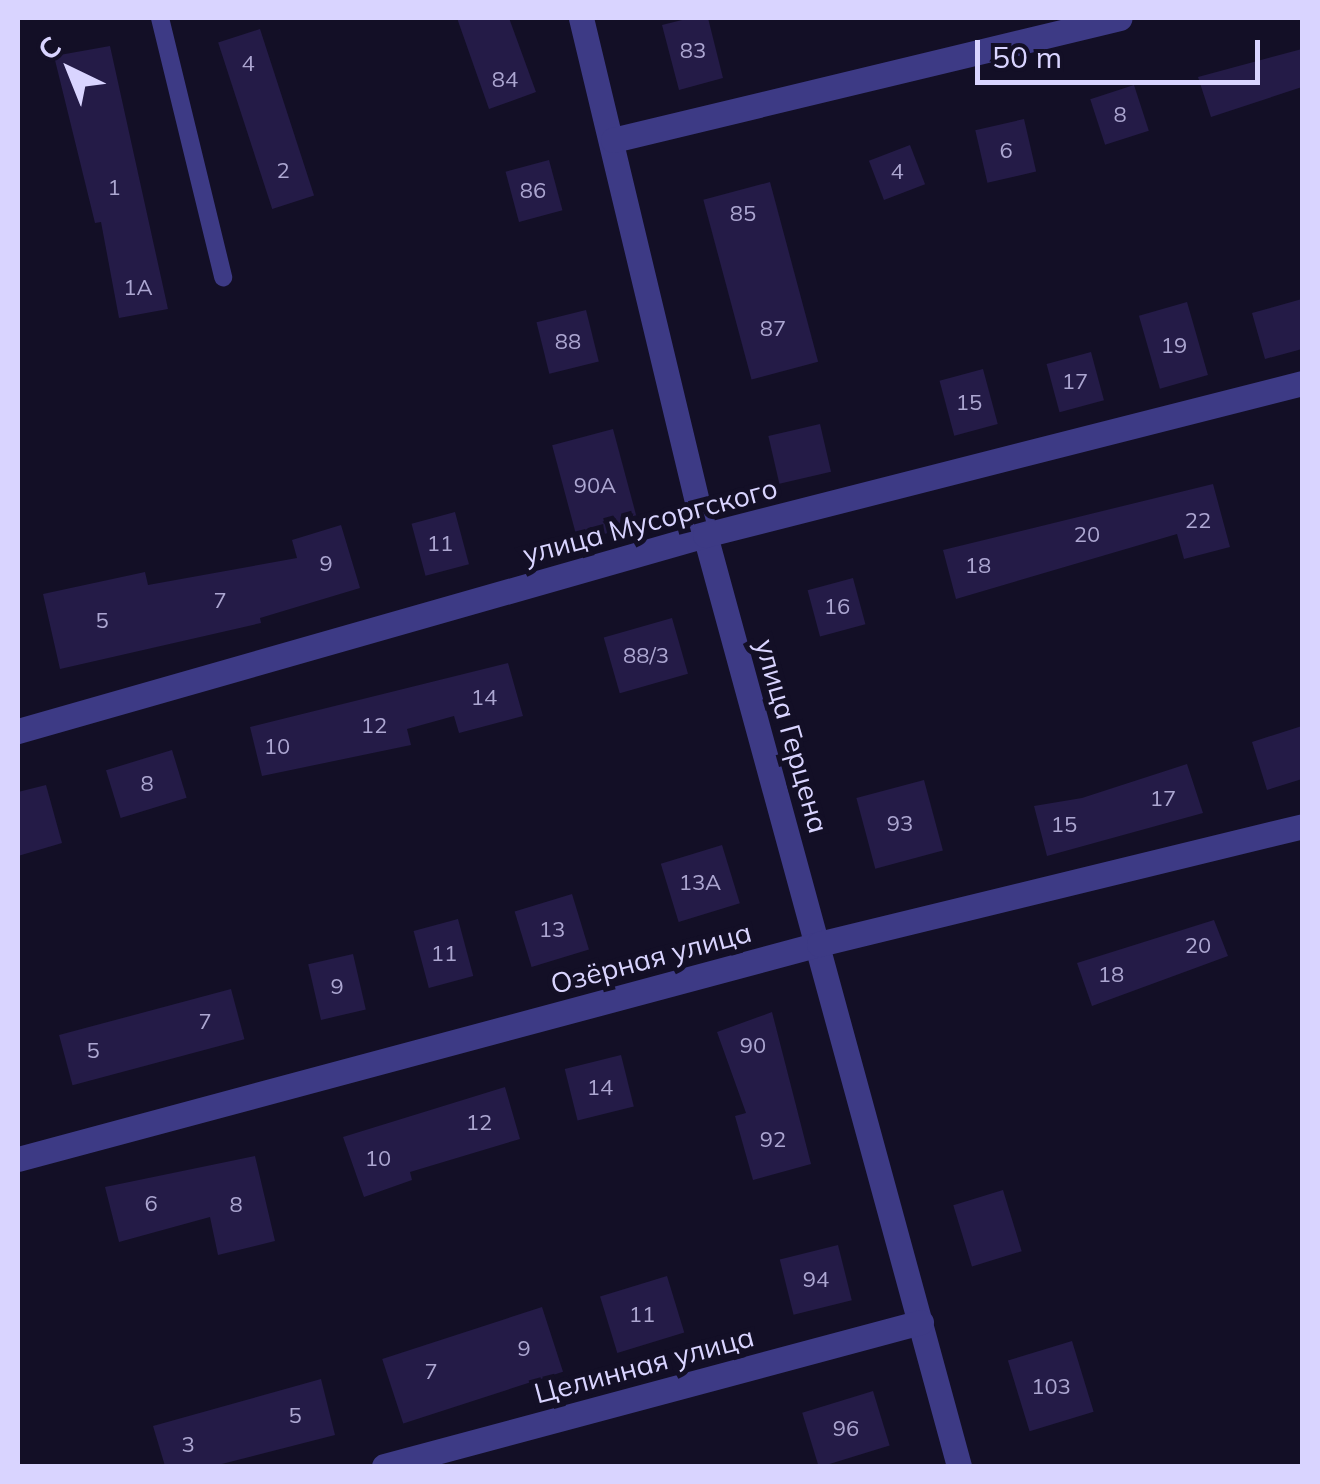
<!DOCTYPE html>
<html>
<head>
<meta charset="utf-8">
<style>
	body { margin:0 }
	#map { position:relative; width:1320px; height:1484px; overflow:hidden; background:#130f26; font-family:Mulish,sans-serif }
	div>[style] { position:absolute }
	.building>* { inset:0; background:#241b47; transform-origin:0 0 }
	.lane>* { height:18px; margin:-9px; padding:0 9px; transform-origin:9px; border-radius:9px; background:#3d3a85 }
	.street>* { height:25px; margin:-12.5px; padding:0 12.5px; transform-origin:12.5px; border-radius:12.5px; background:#3d3a85 }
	span { translate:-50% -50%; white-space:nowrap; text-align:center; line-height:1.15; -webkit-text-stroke:10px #130f26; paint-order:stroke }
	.number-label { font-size:22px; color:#aca6d1 }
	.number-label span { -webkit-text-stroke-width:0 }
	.street-label { font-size:28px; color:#d9d4ff }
	.frame { position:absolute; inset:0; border:20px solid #d9d4ff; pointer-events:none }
	.north { position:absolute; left:20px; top:20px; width:100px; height:100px; -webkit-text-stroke:8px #130f26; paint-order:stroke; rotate:317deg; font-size:28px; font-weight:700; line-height:40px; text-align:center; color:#d9d4ff }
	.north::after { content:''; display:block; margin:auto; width:35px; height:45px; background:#d9d4ff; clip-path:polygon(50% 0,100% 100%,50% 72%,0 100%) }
	.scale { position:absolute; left:975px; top:40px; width:285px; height:45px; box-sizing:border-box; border:5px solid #d9d4ff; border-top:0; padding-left:12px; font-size:30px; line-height:35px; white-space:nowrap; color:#d9d4ff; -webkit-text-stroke:8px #130f26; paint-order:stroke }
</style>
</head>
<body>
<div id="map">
	<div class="building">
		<i style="clip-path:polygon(457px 18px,509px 18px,536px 92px,489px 109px)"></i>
		<i style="clip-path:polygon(690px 18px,708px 18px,723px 78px,679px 90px,662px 25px)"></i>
		<i style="left:260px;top:29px;width:175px;height:44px;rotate:72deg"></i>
		<i style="clip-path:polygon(110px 46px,168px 309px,119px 318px,101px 222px,95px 223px,54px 56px)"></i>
		<i style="clip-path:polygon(1302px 49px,1302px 87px,1211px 117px,1198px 77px)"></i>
		<i style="left:1134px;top:85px;width:48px;height:46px;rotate:72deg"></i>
		<i style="left:1024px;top:119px;width:54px;height:50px;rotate:77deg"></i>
		<i style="left:910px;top:145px;width:42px;height:44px;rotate:69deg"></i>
		<i style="left:549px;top:160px;width:52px;height:45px;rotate:75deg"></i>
		<i style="left:770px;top:182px;width:186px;height:69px;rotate:75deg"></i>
		<i style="clip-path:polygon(1302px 299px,1302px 349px,1265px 359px,1252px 313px)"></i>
		<i style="left:1187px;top:302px;width:76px;height:50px;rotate:74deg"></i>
		<i style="left:586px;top:310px;width:53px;height:51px;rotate:76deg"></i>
		<i style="left:1091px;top:352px;width:50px;height:46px;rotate:75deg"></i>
		<i style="left:983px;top:369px;width:57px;height:45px;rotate:75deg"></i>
		<i style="left:820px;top:424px;width:49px;height:53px;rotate:77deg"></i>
		<i style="left:613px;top:429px;width:99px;height:63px;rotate:75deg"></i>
		<i style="clip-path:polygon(1213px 484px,1230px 547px,1184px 559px,1177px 534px,956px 599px,943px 550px)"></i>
		<i style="left:455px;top:512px;width:54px;height:45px;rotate:75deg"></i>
		<i style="clip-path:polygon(341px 525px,360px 588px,260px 618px,261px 623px,60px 669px,43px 594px,145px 572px,148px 585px,297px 558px,292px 540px)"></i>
		<i style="left:853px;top:578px;width:48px;height:47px;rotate:75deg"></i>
		<i style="left:672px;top:618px;width:58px;height:71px;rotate:74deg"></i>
		<i style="clip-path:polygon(508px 663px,523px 716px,459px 733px,454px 716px,407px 729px,411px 745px,262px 776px,250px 727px)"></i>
		<i style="clip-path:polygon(1302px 726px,1302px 779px,1267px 790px,1252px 742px)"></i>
		<i style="left:172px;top:750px;width:50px;height:69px;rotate:73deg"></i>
		<i style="clip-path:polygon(1187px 764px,1203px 813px,1047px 856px,1034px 806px,1082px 798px)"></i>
		<i style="left:924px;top:780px;width:73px;height:70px;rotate:75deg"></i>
		<i style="clip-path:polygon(46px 785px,62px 843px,18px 856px,18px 792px)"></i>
		<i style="left:722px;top:845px;width:61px;height:64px;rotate:73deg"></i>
		<i style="left:572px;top:894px;width:58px;height:60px;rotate:73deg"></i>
		<i style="left:458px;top:919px;width:59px;height:46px;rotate:75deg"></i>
		<i style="clip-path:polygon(1214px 920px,1228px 956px,1092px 1006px,1077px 963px)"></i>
		<i style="left:353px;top:954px;width:57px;height:46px;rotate:77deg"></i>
		<i style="left:231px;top:989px;width:52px;height:178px;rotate:75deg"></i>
		<i style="clip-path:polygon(772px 1012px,811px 1164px,753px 1180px,735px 1116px,746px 1113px,717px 1032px)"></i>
		<i style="left:621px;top:1055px;width:53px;height:58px;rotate:76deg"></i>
		<i style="clip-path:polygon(505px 1087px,520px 1139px,410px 1172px,412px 1180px,364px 1197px,343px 1137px)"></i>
		<i style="clip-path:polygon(255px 1156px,275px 1241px,218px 1255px,210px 1217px,119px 1242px,105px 1187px)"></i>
		<i style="left:1003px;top:1190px;width:64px;height:52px;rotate:73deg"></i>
		<i style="left:838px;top:1245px;width:57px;height:60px;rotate:76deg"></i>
		<i style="left:667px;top:1276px;width:59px;height:70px;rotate:73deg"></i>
		<i style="left:542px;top:1307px;width:68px;height:168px;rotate:72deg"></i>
		<i style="left:1072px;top:1341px;width:74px;height:67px;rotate:73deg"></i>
		<i style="clip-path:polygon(321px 1379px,335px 1435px,214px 1466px,165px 1466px,153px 1426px)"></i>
		<i style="left:873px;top:1391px;width:57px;height:74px;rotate:73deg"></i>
	</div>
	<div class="lane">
		<i style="left:160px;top:18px;width:267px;rotate:76.3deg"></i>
	</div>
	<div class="street">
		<i style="left:581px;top:18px;width:532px;rotate:76.51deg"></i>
		<i style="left:705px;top:535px;width:965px;rotate:74.74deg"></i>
		<i style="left:613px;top:140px;width:521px;rotate:-13.53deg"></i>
		<i style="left:18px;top:731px;width:714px;rotate:-15.92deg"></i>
		<i style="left:705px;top:535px;width:616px;rotate:-14.28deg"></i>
		<i style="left:18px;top:1159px;width:829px;rotate:-15.02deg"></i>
		<i style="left:819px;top:944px;width:497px;rotate:-13.7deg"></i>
		<i style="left:384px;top:1466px;width:556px;rotate:-15.01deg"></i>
	</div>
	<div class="number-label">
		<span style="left:693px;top:51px">83</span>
		<span style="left:248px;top:64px">4</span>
		<span style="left:505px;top:80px">84</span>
		<span style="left:1120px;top:115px">8</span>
		<span style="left:1006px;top:151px">6</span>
		<span style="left:283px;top:171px">2</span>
		<span style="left:897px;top:172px">4</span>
		<span style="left:114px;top:188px">1</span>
		<span style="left:533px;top:191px">86</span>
		<span style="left:743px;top:214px">85</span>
		<span style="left:138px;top:288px">1А</span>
		<span style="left:773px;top:329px">87</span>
		<span style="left:568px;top:342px">88</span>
		<span style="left:1174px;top:346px">19</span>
		<span style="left:1075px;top:382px">17</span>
		<span style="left:969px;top:403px">15</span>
		<span style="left:595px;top:486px">90А</span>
		<span style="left:1198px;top:521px">22</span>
		<span style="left:1087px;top:535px">20</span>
		<span style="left:440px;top:544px">11</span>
		<span style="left:326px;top:564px">9</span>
		<span style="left:978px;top:566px">18</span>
		<span style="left:220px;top:601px">7</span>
		<span style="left:837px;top:607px">16</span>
		<span style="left:102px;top:621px">5</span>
		<span style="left:646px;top:656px">88/3</span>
		<span style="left:484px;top:698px">14</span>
		<span style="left:374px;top:726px">12</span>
		<span style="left:277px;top:747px">10</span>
		<span style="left:147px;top:784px">8</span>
		<span style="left:1163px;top:799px">17</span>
		<span style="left:900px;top:824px">93</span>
		<span style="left:1064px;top:825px">15</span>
		<span style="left:700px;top:883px">13А</span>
		<span style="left:552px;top:930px">13</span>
		<span style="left:1198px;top:946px">20</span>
		<span style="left:444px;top:954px">11</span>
		<span style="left:1111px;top:975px">18</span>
		<span style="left:337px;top:987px">9</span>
		<span style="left:205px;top:1022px">7</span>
		<span style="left:753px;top:1046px">90</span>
		<span style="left:93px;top:1051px">5</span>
		<span style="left:600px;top:1088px">14</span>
		<span style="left:479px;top:1123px">12</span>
		<span style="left:773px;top:1140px">92</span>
		<span style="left:378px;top:1159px">10</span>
		<span style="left:151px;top:1204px">6</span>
		<span style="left:236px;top:1205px">8</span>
		<span style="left:816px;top:1280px">94</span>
		<span style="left:642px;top:1315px">11</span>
		<span style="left:524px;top:1349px">9</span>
		<span style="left:431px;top:1372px">7</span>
		<span style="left:1051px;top:1387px">103</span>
		<span style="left:295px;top:1416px">5</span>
		<span style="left:846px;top:1429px">96</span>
		<span style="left:188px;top:1445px">3</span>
	</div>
	<div class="street-label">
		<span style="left:650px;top:521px;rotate:-15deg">улица Мусоргского</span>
		<span style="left:792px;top:736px;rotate:74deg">улица Герцена</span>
		<span style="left:651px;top:958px;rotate:-15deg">Озёрная улица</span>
		<span style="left:644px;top:1365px;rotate:-15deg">Целинная улица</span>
	</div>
	<div class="frame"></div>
	<div class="north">С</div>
	<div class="scale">50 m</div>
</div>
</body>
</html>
